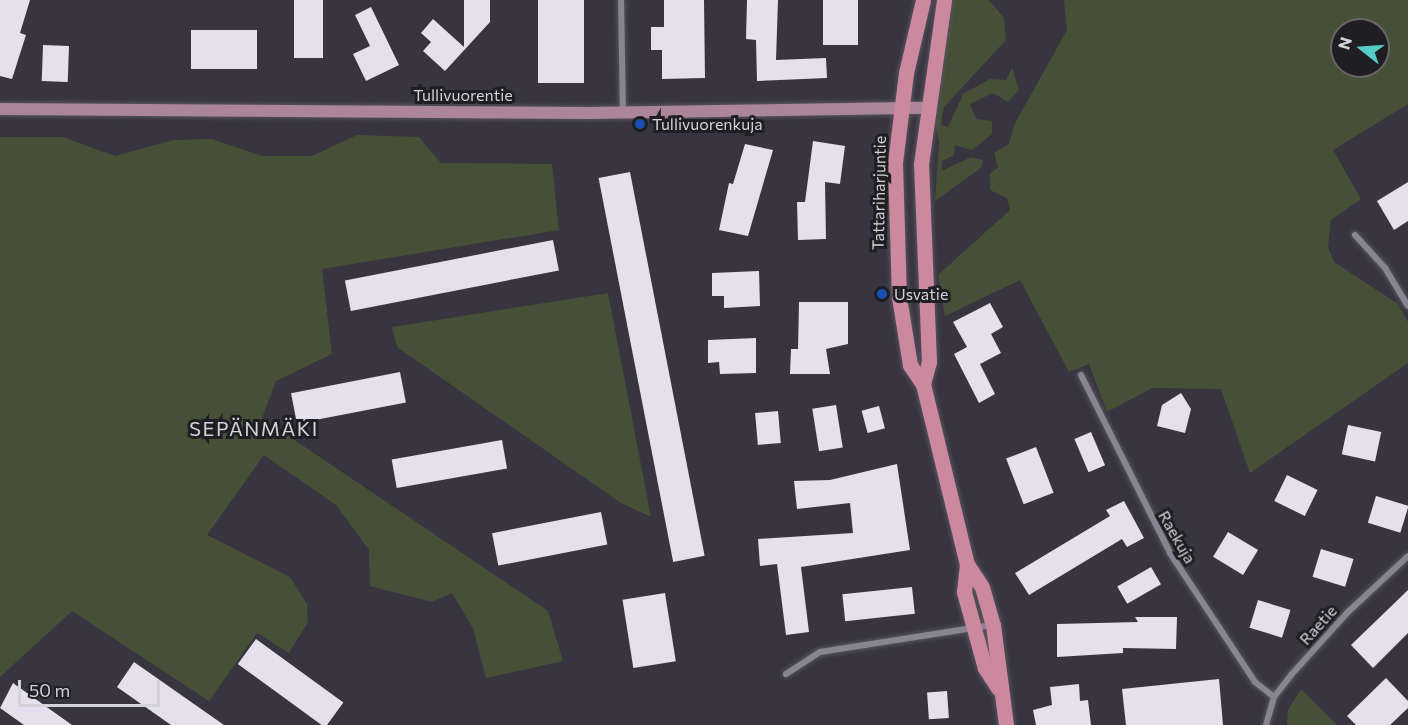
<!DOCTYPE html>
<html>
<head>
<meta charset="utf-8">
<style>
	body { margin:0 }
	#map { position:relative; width:1408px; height:725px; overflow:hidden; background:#383541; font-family:Commissioner,sans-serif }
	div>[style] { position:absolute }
	.green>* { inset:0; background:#455036 }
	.building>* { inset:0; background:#e6dfed; transform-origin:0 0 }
	.roads { filter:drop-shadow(0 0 2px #56545d) drop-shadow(0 0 2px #56545d) }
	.street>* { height:6px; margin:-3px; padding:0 3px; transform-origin:3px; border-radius:3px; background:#888492 }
	.secondary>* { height:12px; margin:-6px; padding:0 6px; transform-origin:6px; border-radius:6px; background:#aa8698 }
	.primary>* { height:15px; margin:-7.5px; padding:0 7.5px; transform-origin:7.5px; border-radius:7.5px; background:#cc889f }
	.dots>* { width:16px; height:16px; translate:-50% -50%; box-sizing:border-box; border:3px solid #1f1e23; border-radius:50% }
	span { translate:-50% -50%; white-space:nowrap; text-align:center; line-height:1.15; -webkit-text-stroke:6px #1f1e23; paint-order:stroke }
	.street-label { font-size:16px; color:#d5d3da }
	.poi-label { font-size:16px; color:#d5d3da }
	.left { translate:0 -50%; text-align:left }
	.quarter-label { font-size:20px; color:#d5d3da; letter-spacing:1.5px }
	.north { position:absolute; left:1330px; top:18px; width:60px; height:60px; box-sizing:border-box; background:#1f1e23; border:2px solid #68666c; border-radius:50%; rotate:287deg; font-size:16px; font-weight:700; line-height:24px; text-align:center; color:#d5d3da }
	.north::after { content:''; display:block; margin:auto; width:21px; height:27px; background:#54cdc7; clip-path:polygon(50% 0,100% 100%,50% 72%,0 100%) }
	.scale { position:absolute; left:18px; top:680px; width:142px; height:27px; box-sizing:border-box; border:3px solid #d5d3da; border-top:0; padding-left:8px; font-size:18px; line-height:21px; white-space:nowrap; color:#d5d3da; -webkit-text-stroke:4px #1f1e23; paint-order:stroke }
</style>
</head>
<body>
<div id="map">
	<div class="green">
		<i style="clip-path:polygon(950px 0,989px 0,1004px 18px,1006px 40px,944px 107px,941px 125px,948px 127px,963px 94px,990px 79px,1006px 80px,1012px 68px,1019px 90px,1008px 102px,993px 93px,970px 104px,976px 119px,992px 121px,992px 134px,972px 150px,955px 145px,954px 155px,942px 161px,942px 171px,971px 157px,983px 160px,981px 168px,935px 201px,939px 142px,932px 111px)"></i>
		<i style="clip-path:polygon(evenodd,1064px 0,1408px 0,1408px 104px,1333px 150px,1361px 199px,1331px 220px,1328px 247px,1334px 262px,1398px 304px,1408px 322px,1408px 363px,1250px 473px,1221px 389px,1152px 388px,1107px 412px,1089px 364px,1069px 372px,1020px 280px,945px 316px,938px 275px,1010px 210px,1007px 198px,990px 190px,990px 174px,998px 167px,994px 153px,1009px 144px,1014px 125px,1067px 30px,1064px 0,1342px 30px,1378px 30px,1378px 66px,1342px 66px,1342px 30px)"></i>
		<i style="clip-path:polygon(357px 135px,419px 137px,441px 163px,552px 164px,559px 230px,322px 269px,332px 354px,276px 381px,262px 418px,548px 611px,563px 661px,486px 678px,473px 628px,452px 593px,432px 602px,370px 586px,369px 550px,336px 505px,264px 455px,207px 535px,290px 577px,307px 604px,308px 622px,289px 653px,257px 633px,209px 701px,72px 611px,0 677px,0 137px,63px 137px,115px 156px,173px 140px,212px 139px,262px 156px,312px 156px)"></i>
		<i style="clip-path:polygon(608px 293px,651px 517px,621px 503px,397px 347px,392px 327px)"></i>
		<i style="clip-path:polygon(1301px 689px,1337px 725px,1287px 725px,1288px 710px)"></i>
	</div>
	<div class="building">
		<i style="clip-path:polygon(0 0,30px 0,20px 33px,26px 35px,12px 79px,0 76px)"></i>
		<i style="left:294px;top:0;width:29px;height:58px"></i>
		<i style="clip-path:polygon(464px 0,490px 0,490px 22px,445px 71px,423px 51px,431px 42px,421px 33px,433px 19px,464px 47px)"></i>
		<i style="left:538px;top:0;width:46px;height:83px"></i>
		<i style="clip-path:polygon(664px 0,704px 0,705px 78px,662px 79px,662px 50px,651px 50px,651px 27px,664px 27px)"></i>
		<i style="clip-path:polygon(747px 0,778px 0,776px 60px,826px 58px,827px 78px,757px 81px,756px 40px,746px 39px)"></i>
		<i style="left:823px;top:0;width:35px;height:45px"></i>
		<i style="clip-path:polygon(371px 7px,399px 65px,366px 81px,353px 54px,370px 46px,355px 15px)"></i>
		<i style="left:191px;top:30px;width:66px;height:39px"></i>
		<i style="left:43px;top:45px;width:26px;height:36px;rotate:2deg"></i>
		<i style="clip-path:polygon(813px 141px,845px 146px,840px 184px,825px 182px,826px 239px,798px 240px,797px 202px,805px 202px)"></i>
		<i style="clip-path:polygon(745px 144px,773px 150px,748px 236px,719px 230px,729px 183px,733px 184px)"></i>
		<i style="left:630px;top:172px;width:391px;height:32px;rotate:79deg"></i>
		<i style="clip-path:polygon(1408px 182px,1408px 221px,1394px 230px,1377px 201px)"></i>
		<i style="left:553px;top:240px;width:31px;height:212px;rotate:79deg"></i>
		<i style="clip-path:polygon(759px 271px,760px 306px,724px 308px,724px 296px,712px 296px,712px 273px)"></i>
		<i style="clip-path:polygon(799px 302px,848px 302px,848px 344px,826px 349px,830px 374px,790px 374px,791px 349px,798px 349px)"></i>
		<i style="clip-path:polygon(990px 303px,1003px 327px,991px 334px,1001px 353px,980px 364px,995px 394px,979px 403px,954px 354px,967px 347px,953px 322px)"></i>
		<i style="clip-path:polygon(756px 338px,756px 373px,720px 374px,719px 362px,708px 363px,708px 340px)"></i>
		<i style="left:400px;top:372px;width:31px;height:111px;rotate:79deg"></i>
		<i style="clip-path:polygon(1181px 393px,1191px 409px,1185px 433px,1157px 426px,1162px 405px)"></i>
		<i style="left:836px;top:405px;width:43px;height:24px;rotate:81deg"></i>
		<i style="left:879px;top:406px;width:23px;height:18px;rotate:75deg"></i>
		<i style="left:778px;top:411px;width:32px;height:23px;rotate:85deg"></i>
		<i style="left:1348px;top:425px;width:34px;height:30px;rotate:12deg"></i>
		<i style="left:1091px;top:432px;width:36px;height:18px;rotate:67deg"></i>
		<i style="left:502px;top:440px;width:29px;height:112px;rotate:80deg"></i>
		<i style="left:1036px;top:447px;width:49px;height:32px;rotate:69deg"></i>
		<i style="clip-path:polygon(897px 464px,910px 550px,801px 567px,809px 632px,786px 635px,777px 564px,760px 566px,758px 539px,853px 533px,850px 503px,797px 509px,794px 481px,830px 480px)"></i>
		<i style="left:1287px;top:475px;width:34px;height:29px;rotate:26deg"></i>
		<i style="left:1376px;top:496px;width:34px;height:28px;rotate:17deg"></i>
		<i style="clip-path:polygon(1124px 501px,1144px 538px,1127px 547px,1122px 539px,1029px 595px,1015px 573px,1110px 516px,1106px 510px)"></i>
		<i style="left:601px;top:512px;width:33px;height:111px;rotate:79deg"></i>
		<i style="left:1228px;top:532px;width:35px;height:29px;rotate:31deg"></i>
		<i style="left:1321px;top:549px;width:34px;height:29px;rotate:17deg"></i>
		<i style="left:1151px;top:567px;width:20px;height:39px;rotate:60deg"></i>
		<i style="left:912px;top:587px;width:27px;height:70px;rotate:84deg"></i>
		<i style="clip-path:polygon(1408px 590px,1408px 633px,1373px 668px,1351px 645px)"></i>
		<i style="left:665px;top:593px;width:69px;height:43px;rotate:81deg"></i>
		<i style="left:1258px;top:600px;width:34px;height:29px;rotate:17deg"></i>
		<i style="clip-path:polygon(1135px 617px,1177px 617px,1176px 649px,1123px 648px,1123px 653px,1057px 657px,1057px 624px,1138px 622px)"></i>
		<i style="left:256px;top:639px;width:108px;height:31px;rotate:36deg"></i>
		<i style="clip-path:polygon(134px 662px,224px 725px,171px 725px,117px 687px)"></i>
		<i style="clip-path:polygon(1386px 678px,1408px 701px,1408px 708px,1390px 725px,1356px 725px,1347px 716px)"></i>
		<i style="clip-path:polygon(1219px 679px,1223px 725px,1126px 725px,1122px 689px)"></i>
		<i style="clip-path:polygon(13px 683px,72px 725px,24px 725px,0 708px)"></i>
		<i style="clip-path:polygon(1079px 684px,1080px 701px,1088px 700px,1091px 725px,1036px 725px,1033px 710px,1052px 705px,1050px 687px)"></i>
		<i style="left:947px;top:691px;width:27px;height:20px;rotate:86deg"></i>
	</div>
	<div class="roads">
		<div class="street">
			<i style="left:621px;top:0;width:112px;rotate:89deg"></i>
			<i style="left:1355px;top:235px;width:45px;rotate:47.7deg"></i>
			<i style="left:1385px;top:268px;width:44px;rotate:58.8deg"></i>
			<i style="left:1081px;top:375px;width:199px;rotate:63.4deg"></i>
			<i style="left:1170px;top:553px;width:154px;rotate:56.6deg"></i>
			<i style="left:1255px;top:682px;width:24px;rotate:38deg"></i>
			<i style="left:786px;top:674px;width:40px;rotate:-32.9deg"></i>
			<i style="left:820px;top:652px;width:174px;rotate:-8.9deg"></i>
			<i style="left:1266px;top:725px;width:29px;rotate:-74deg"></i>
			<i style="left:1274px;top:697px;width:28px;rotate:-52deg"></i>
			<i style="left:1291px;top:675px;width:85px;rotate:-47.9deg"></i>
			<i style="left:1348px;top:612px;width:82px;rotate:-43deg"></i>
		</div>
		<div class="secondary">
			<i style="left:0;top:109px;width:590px;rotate:0.39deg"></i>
			<i style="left:590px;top:113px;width:336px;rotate:-0.9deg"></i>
		</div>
		<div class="primary">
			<i style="left:923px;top:0;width:75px;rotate:103.1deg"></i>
			<i style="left:906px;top:73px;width:91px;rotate:97deg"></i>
			<i style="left:895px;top:163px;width:134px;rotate:88.3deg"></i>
			<i style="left:899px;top:297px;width:69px;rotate:80.8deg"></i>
			<i style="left:910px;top:365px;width:23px;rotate:56deg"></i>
			<i style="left:923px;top:384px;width:185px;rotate:76.3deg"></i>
			<i style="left:967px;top:564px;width:27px;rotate:57deg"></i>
			<i style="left:982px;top:587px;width:40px;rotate:74deg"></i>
			<i style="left:993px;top:625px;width:101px;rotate:82.6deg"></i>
			<i style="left:923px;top:384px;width:23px;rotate:-75deg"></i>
			<i style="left:929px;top:362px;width:198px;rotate:-92.3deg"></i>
			<i style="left:921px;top:164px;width:166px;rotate:-82deg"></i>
			<i style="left:967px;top:564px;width:28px;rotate:96deg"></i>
			<i style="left:964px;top:592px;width:79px;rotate:74.6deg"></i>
			<i style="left:985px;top:668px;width:24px;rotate:57deg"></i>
		</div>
	</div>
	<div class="dots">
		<i style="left:640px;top:124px;background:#1a4fb4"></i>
		<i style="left:882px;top:294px;background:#1a4fb4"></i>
	</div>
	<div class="street-label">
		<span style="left:463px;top:95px">Tullivuorentie</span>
		<span style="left:879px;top:193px;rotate:-89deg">Tattariharjuntie</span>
		<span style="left:1177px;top:537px;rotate:60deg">Raekuja</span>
		<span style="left:1318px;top:625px;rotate:-48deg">Raetie</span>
	</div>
	<div class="poi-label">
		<span class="left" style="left:652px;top:124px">Tullivuorenkuja</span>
		<span class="left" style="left:894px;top:294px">Usvatie</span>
	</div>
	<div class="quarter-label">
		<span style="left:254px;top:428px">SEPÄNMÄKI</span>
	</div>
	<div class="north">N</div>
	<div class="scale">50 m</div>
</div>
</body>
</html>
